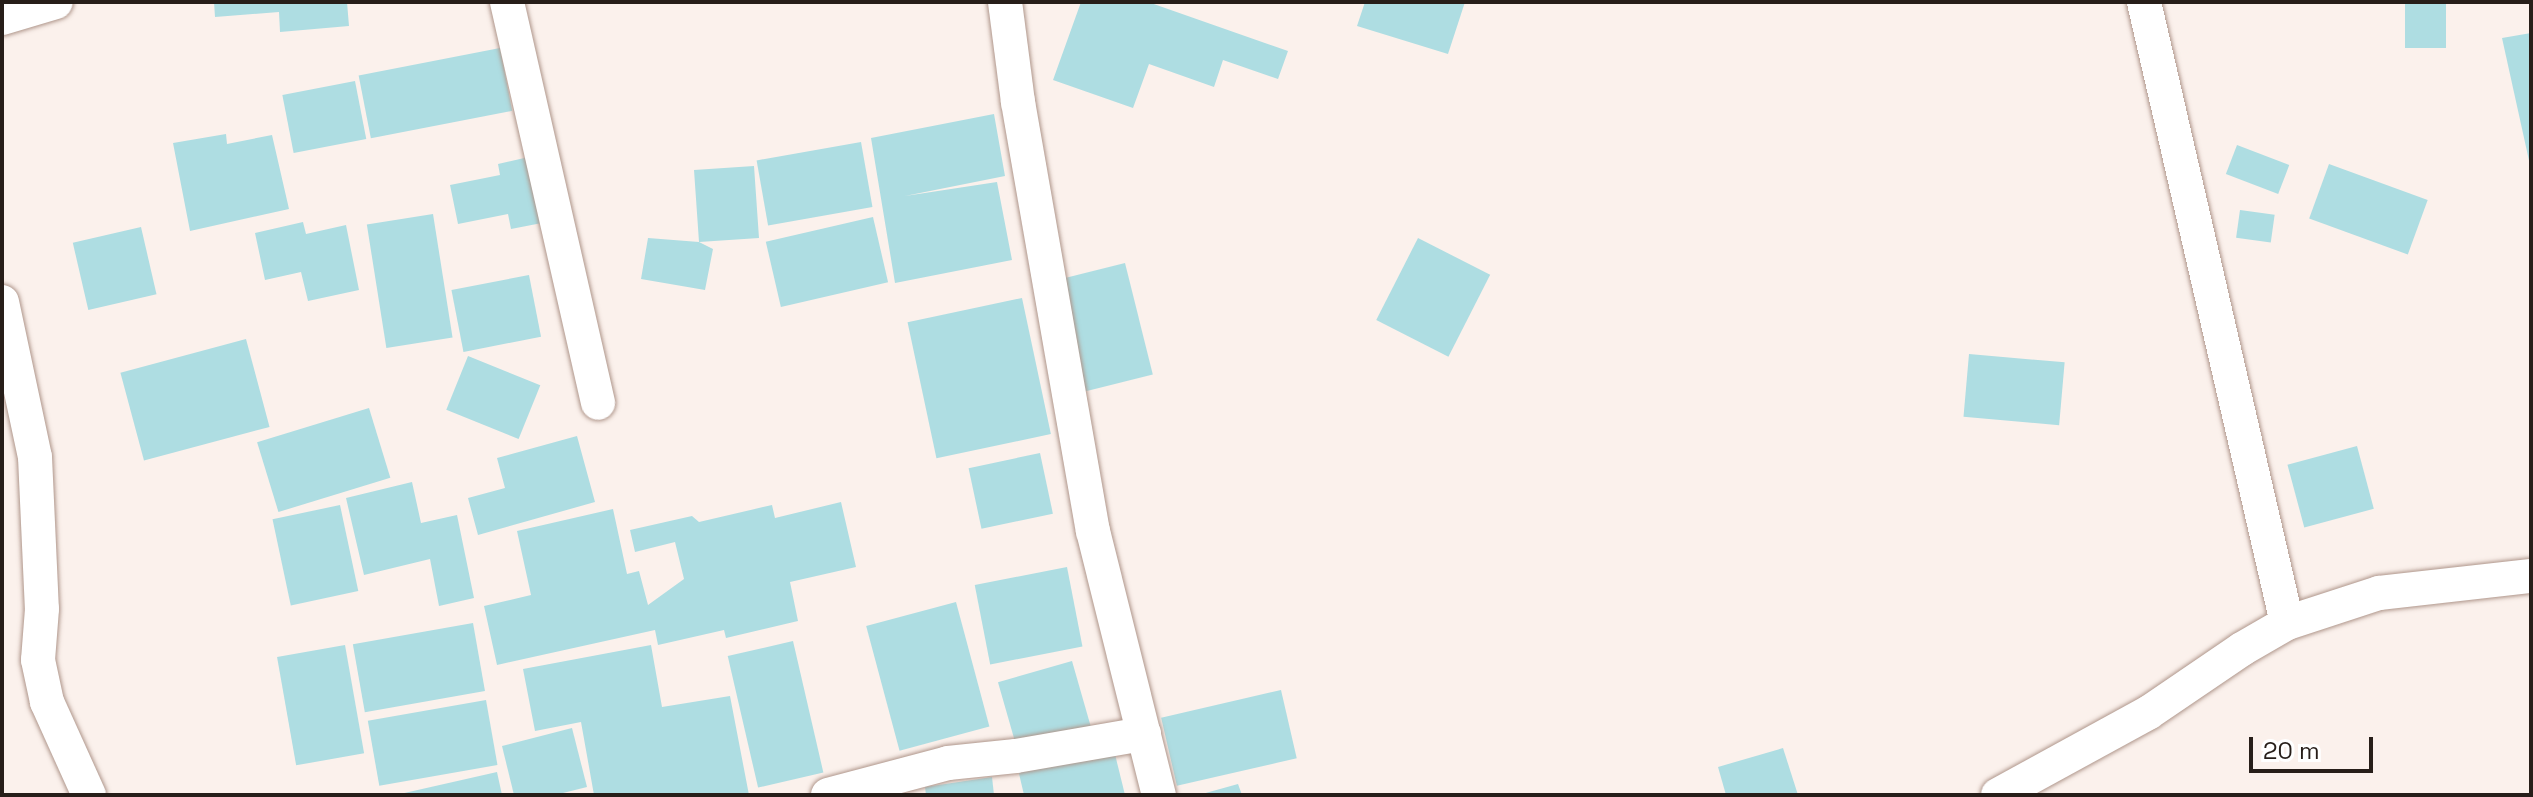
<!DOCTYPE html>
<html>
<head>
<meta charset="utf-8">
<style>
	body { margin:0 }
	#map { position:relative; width:2533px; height:797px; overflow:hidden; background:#fbf1ec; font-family:"Space Grotesk",sans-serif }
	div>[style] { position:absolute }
	.building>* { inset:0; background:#aedde2; transform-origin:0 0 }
	.roads { filter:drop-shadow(0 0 2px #af968b) drop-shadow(0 0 2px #af968b) }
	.street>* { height:34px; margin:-17px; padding:0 17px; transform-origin:17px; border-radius:17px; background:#fff }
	span { translate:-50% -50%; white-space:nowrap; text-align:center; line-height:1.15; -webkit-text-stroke:6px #fff; paint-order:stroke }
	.frame { position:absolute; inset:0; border:4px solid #271e19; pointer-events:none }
	.scale { position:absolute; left:2249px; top:737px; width:124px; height:36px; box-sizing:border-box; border:4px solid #271e19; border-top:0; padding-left:10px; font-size:24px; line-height:28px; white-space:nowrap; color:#271e19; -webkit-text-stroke:6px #fff; paint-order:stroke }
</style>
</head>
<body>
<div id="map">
	<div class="building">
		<i style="clip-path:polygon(214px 2px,347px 2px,349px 26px,280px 32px,279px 12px,215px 17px)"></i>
		<i style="clip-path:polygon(1081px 2px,1148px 2px,1288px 51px,1278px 79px,1223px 60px,1214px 87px,1149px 64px,1133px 108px,1053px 80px)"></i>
		<i style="clip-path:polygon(1365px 2px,1465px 2px,1448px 54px,1357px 26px)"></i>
		<i style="left:2405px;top:2px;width:41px;height:46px"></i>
		<i style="clip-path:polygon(2531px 33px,2531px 165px,2530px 165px,2502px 38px)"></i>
		<i style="left:500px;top:48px;width:64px;height:144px;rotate:79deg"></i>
		<i style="left:355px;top:81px;width:59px;height:74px;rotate:79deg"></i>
		<i style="clip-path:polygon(994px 114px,1005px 176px,905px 196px,997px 182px,1012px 260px,895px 283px,871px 138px)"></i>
		<i style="clip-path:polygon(226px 134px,227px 144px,272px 135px,289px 209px,190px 231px,173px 143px)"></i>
		<i style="left:861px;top:142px;width:66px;height:106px;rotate:80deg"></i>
		<i style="left:2237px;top:145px;width:56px;height:31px;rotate:21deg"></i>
		<i style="clip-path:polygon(533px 156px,547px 222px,511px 229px,508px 214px,458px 224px,450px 185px,500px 175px,498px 164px)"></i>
		<i style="left:2329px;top:164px;width:105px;height:58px;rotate:20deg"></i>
		<i style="clip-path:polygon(754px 166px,759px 238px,699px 242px,713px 249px,705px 290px,641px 279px,648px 238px,699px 242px,694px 170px)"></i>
		<i style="left:2240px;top:210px;width:35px;height:28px;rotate:8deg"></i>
		<i style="left:433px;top:214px;width:125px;height:67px;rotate:81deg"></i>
		<i style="left:873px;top:217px;width:67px;height:110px;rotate:77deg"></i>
		<i style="clip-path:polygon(303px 222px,306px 234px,346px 225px,359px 290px,308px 301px,301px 272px,265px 280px,255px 233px)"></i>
		<i style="left:141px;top:227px;width:69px;height:70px;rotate:77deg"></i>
		<i style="left:1418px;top:238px;width:81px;height:92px;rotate:27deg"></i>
		<i style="left:1125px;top:263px;width:115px;height:69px;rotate:76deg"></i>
		<i style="left:529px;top:275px;width:63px;height:79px;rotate:79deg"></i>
		<i style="left:1022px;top:298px;width:139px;height:117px;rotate:78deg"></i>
		<i style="left:246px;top:339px;width:91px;height:130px;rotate:75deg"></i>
		<i style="left:1969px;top:354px;width:96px;height:63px;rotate:5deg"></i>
		<i style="left:468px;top:356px;width:78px;height:58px;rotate:22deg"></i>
		<i style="left:369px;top:408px;width:73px;height:117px;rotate:73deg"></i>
		<i style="clip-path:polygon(577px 436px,595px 502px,478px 535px,468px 498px,505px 488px,497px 458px)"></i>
		<i style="left:2357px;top:446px;width:65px;height:72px;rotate:75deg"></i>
		<i style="left:1040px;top:453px;width:62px;height:73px;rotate:78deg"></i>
		<i style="clip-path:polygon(412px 482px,421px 523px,457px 515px,474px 598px,439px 606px,430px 559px,364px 575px,346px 498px)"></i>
		<i style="clip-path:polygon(841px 502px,856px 567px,790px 582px,798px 621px,726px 638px,724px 630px,658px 645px,655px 630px,497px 665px,484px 606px,531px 595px,517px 531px,613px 509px,627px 574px,639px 571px,648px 605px,684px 579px,675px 542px,635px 552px,630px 530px,692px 516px,699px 522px,772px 505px,775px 518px)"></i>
		<i style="left:340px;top:505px;width:88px;height:69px;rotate:78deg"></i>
		<i style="left:1067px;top:567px;width:81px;height:94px;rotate:79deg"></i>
		<i style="left:956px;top:602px;width:129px;height:93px;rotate:75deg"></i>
		<i style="left:473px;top:623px;width:69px;height:122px;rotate:80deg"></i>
		<i style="left:793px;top:641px;width:135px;height:67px;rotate:77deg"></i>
		<i style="left:345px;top:645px;width:110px;height:69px;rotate:80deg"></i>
		<i style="clip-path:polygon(651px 645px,662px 707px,730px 696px,749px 795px,594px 795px,581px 722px,535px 731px,523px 669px)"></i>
		<i style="left:1072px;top:661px;width:71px;height:77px;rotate:74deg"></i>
		<i style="left:1281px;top:690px;width:70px;height:123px;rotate:77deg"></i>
		<i style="left:486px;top:700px;width:66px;height:120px;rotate:80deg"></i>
		<i style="clip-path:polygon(572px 728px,587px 787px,555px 795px,514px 795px,502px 746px)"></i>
		<i style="clip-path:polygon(1112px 742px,1125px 795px,1024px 795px,1017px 765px)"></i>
		<i style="clip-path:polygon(1783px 748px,1798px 795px,1726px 795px,1718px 767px)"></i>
		<i style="clip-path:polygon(497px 772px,502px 795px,400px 795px,400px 794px)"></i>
		<i style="clip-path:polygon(992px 777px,994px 795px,926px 795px,925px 787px)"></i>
		<i style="clip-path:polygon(1238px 784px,1242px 795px,1202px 795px,1202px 794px)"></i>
	</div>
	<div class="roads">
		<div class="street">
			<i style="left:507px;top:2px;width:411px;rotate:77.2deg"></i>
			<i style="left:1005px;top:2px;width:101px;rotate:82.6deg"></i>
			<i style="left:1018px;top:102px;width:436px;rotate:80.1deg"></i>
			<i style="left:1093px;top:531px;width:272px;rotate:76deg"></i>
			<i style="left:2144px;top:2px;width:637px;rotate:77.03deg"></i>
			<i style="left:2px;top:18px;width:56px;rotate:-16.5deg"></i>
			<i style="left:2px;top:302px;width:158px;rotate:78deg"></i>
			<i style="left:35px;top:457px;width:152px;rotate:87.4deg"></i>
			<i style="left:42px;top:609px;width:51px;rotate:94.5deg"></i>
			<i style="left:38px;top:660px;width:43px;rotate:77.9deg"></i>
			<i style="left:47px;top:702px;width:102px;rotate:65.7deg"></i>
			<i style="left:828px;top:795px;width:124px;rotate:-14.9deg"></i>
			<i style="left:948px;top:763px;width:68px;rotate:-5.9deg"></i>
			<i style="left:1016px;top:756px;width:130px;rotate:-9.8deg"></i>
			<i style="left:1998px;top:795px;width:171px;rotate:-28.7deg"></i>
			<i style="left:2148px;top:713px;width:114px;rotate:-34.2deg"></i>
			<i style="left:2242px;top:649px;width:52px;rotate:-30deg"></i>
			<i style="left:2287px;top:623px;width:97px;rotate:-18.1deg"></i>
			<i style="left:2379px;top:593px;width:153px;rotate:-6.4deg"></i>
		</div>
	</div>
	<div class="frame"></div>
	<div class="scale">20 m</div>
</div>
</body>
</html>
